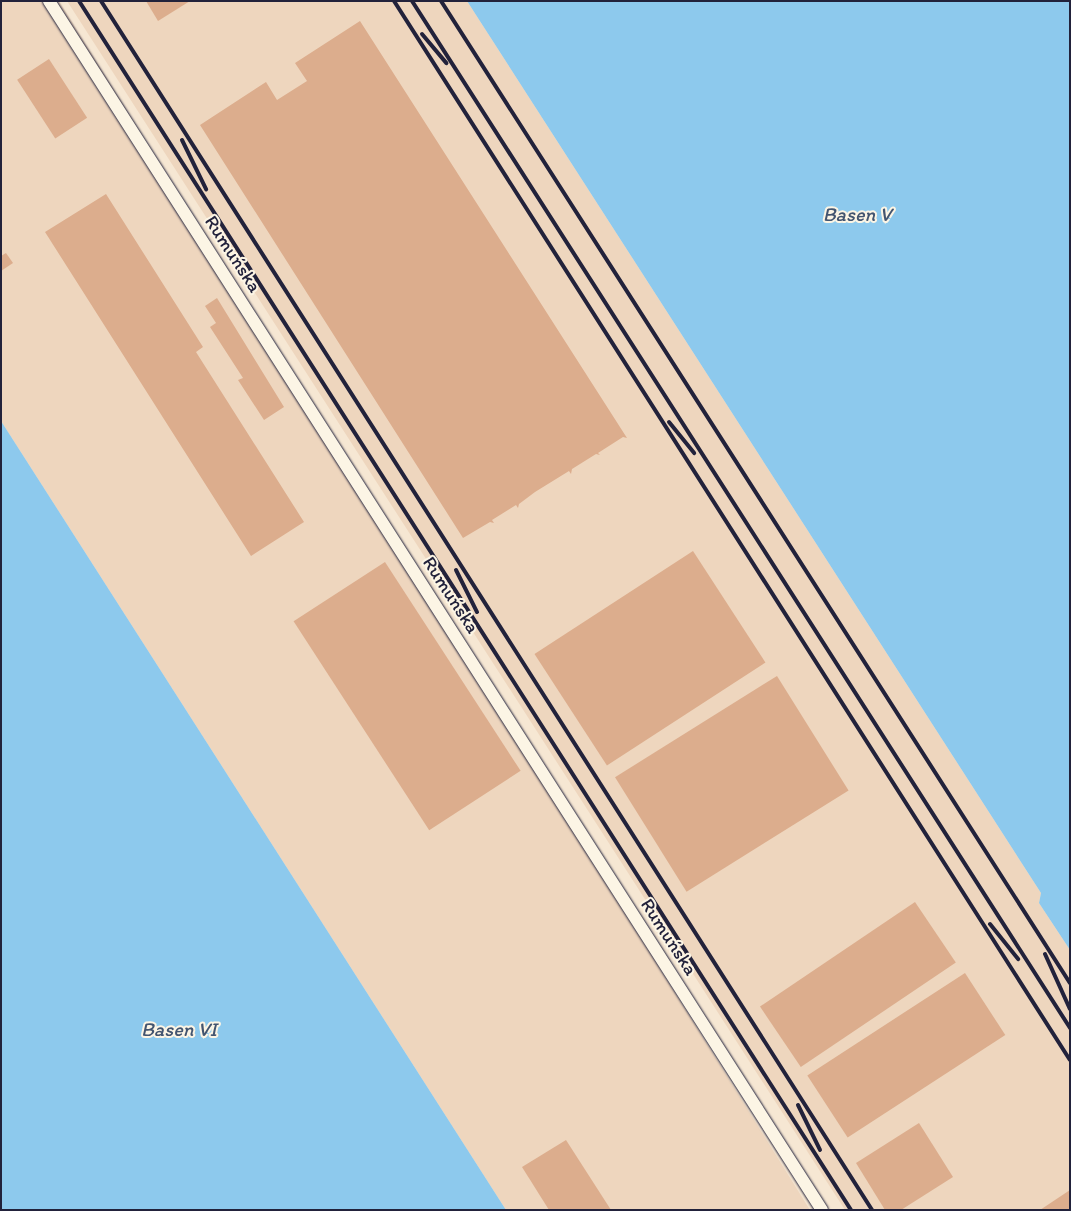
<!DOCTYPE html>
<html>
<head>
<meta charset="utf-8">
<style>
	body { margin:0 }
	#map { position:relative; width:1071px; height:1211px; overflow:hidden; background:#f6e7d3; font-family:Itim,sans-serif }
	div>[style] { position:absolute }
	.built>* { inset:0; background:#eed6be }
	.water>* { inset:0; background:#8dc9ed }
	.building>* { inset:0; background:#dcad8d; transform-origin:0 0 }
	.roads { filter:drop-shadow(0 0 1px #22223b) drop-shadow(0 0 1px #22223b) }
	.lane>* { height:12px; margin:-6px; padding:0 6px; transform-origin:6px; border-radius:6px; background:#fcf5e5 }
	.rail>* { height:4px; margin:-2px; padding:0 2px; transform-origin:2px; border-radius:2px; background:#22223b }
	span { translate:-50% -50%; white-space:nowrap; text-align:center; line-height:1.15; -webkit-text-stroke:4px #fcf5e5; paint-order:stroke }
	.street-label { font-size:19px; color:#22223b }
	.water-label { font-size:20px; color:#425470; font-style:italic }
	.frame { position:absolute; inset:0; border:2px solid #22223b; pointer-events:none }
</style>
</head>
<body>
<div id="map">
	<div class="built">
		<i style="clip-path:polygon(1px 1px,59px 1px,810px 1210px,506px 1210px,1px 421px)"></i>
		<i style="clip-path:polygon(67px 1px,467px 1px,1041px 893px,1039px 903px,1070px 950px,1070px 1210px,845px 1210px)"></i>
	</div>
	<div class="water">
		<i style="clip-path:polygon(467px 1px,1070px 1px,1070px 950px,1039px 903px,1041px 893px)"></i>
		<i style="clip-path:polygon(1px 421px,506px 1210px,1px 1210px)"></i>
	</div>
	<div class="building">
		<i style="clip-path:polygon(146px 1px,190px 1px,158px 21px)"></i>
		<i style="clip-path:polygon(360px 21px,627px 438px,623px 437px,598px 453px,600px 455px,596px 454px,572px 469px,571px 474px,569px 471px,535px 492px,519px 504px,518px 508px,516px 505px,492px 520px,494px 523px,490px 522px,463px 538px,200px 125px,266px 82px,277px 100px,307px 81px,295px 63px)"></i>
		<i style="left:49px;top:59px;width:70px;height:38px;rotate:57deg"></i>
		<i style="clip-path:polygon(106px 194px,203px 347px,196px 352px,304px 522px,251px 556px,45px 232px)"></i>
		<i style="clip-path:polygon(6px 253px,13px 263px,1px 271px,1px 256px)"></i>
		<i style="clip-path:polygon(217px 298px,284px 407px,264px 420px,238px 380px,243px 378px,210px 327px,216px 323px,205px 306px)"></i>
		<i style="left:693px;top:551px;width:133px;height:189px;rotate:57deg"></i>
		<i style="left:385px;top:562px;width:249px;height:109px;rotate:57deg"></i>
		<i style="left:777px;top:676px;width:135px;height:191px;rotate:58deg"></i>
		<i style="left:915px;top:902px;width:73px;height:187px;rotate:56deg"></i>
		<i style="left:965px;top:973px;width:74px;height:188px;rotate:57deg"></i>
		<i style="clip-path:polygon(919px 1123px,953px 1177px,901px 1210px,885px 1210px,856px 1163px)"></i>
		<i style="clip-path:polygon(566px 1140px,611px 1210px,549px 1210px,522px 1167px)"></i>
		<i style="clip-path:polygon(1070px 1190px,1070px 1210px,1040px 1210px)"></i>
	</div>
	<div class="roads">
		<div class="lane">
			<i style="left:49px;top:1px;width:1435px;rotate:57.41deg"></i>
		</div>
	</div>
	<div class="rail">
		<i style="left:79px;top:1px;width:1434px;rotate:57.44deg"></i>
		<i style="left:101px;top:1px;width:1434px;rotate:57.47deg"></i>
		<i style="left:394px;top:1px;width:1256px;rotate:57.45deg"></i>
		<i style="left:412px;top:1px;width:1220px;rotate:57.35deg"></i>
		<i style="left:441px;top:1px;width:1166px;rotate:57.36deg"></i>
		<i style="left:422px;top:34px;width:38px;rotate:50deg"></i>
		<i style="left:182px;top:140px;width:55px;rotate:63.9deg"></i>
		<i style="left:669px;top:422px;width:40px;rotate:51deg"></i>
		<i style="left:456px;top:570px;width:47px;rotate:63.4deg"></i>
		<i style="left:990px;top:924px;width:45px;rotate:51.3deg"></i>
		<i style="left:1045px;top:954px;width:60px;rotate:65.6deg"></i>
		<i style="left:798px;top:1105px;width:50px;rotate:63.9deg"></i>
	</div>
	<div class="street-label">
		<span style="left:233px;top:254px;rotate:57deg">Rumuńska</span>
		<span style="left:451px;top:595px;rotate:57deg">Rumuńska</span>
		<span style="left:669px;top:937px;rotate:57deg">Rumuńska</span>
	</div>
	<div class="water-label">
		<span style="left:857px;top:214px">Basen V</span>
		<span style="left:179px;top:1029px">Basen VI</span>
	</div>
	<div class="frame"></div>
</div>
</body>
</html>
